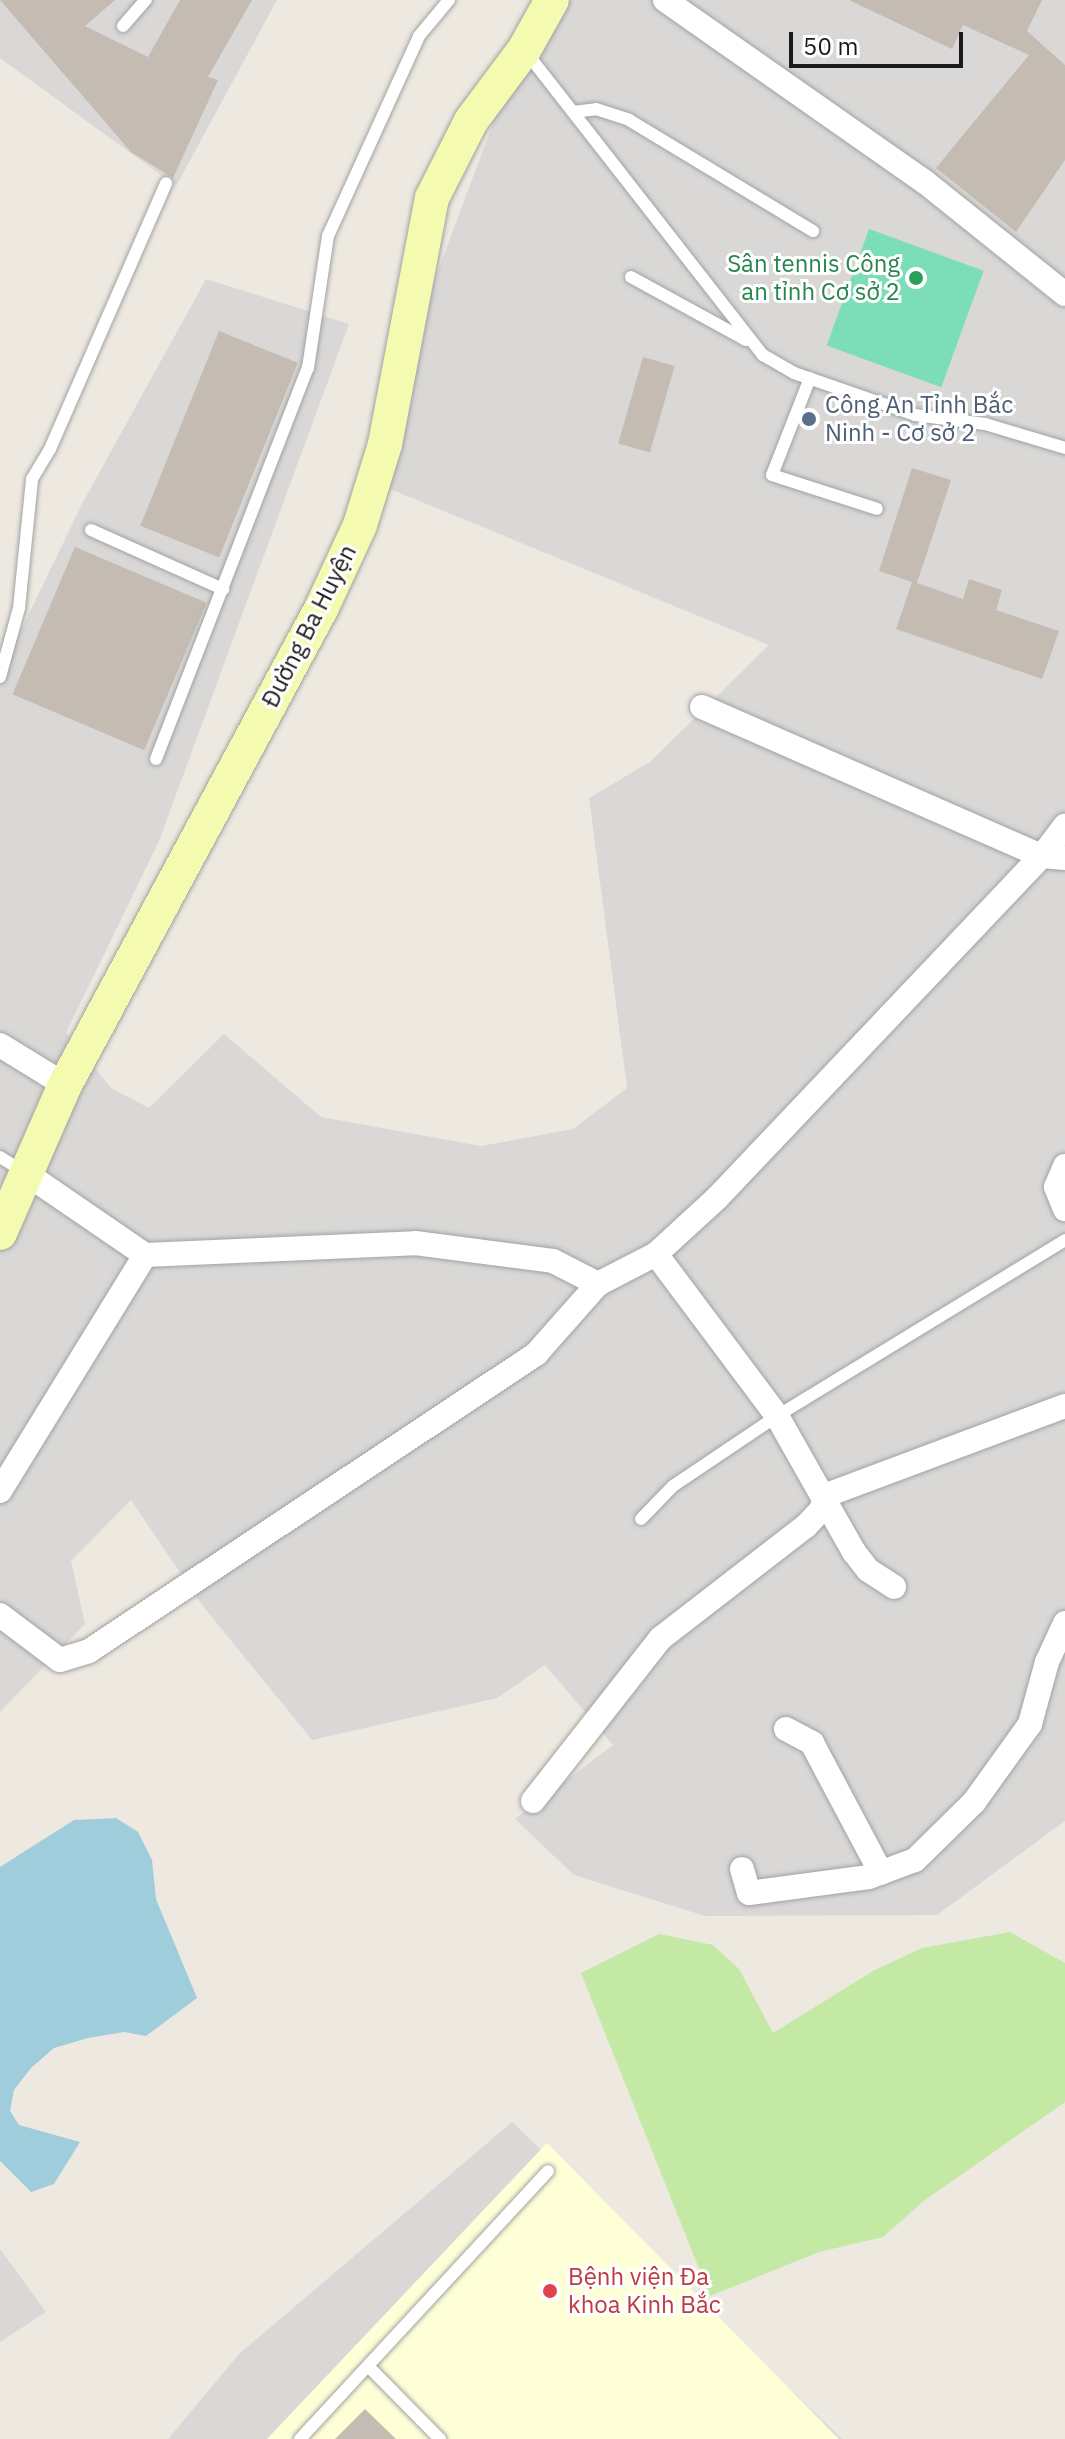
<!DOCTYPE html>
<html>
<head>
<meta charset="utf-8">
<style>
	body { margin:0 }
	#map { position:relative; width:1065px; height:2439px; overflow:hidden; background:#ede9e0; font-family:"IBM Plex Sans",sans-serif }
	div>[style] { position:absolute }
	.residential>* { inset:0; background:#d9d8d7 }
	.education>* { inset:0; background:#feffd6 }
	.grass>* { inset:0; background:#c4e9a4 }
	.pitch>* { inset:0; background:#7bdeb9; transform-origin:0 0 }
	.water>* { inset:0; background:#9fcddb }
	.building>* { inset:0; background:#c4bbb3; transform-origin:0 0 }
	.roads { filter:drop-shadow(0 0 2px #a2a2a2) drop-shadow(0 0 2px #a2a2a2) }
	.lane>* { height:12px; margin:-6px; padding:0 6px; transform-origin:6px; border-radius:6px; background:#fff }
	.street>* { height:24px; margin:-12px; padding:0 12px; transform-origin:12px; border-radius:12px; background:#fff }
	.secondary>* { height:34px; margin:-17px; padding:0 17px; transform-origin:17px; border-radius:17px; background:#f5fab1 }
	.dots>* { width:22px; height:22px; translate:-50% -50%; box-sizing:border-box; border:4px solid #fff; border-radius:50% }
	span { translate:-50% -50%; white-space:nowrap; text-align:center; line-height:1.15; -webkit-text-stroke:6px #fff; paint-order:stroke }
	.leisure-label { font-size:24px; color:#27864d }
	.right { translate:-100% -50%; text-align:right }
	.service-label { font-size:24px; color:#4e5e75 }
	.left { translate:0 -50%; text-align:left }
	.street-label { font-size:24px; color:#1b1b1b }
	.health-label { font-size:24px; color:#be3a42 }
	.scale { position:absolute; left:789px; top:32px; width:174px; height:36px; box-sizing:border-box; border:4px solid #1b1b1b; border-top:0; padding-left:10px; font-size:24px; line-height:28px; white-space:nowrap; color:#1b1b1b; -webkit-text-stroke:6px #fff; paint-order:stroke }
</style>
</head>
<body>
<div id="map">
	<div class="residential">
		<i style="clip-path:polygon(0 0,277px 0,176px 186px,0 58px)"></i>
		<i style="clip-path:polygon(539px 0,1065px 0,1065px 1821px,937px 1915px,705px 1916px,574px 1875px,515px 1819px,613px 1745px,545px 1665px,497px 1698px,312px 1740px,202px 1605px,131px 1500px,71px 1561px,85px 1624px,0 1712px,0 674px,82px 504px,206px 279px,349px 324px,159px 841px,66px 1033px,111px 1088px,149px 1108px,224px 1034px,321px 1117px,481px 1146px,573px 1129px,627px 1088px,589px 798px,650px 762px,769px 645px,361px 477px)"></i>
		<i style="clip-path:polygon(512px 2122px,842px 2439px,168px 2439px,239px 2354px)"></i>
		<i style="clip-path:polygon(0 2249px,46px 2312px,0 2342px)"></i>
	</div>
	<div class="education">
		<i style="clip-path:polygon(547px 2143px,839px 2439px,267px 2439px)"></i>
	</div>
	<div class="grass">
		<i style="clip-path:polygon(1010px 1932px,1065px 1963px,1065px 2102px,925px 2200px,883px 2237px,819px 2252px,710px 2296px,581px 1973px,659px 1934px,713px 1945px,739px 1969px,773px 2033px,873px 1971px,922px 1948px)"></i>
	</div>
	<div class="pitch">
		<i style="left:869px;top:229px;width:122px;height:124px;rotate:20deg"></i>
	</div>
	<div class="water">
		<i style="clip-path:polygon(116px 1818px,138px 1832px,152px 1860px,156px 1899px,197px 1998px,146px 2036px,124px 2032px,88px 2038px,54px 2048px,31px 2068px,14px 2090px,10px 2111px,19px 2125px,80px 2142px,54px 2184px,31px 2192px,0 2161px,0 1867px,74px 1820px)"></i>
	</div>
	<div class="building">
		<i style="clip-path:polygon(0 0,115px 0,85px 26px,148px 57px,180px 0,252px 0,208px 77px,218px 80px,173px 178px,131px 152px)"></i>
		<i style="clip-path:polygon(849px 0,1042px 0,1027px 31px,1065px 65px,1065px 160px,1016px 232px,936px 168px,1029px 55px,963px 25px,952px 49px)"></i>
		<i style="left:219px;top:331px;width:85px;height:210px;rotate:22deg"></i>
		<i style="left:643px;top:357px;width:33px;height:90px;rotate:16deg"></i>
		<i style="clip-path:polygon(912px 468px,951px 480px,917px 583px,963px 599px,969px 579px,1002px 590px,996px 610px,1059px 631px,1042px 679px,896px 629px,912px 582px,879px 571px)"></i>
		<i style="left:75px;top:547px;width:143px;height:160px;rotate:23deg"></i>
		<i style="clip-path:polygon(365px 2409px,396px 2439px,335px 2439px)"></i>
	</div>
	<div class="roads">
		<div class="lane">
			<i style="left:123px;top:26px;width:35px;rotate:-49deg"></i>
			<i style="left:526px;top:52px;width:385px;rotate:52deg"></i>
			<i style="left:763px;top:355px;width:36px;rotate:30deg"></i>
			<i style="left:794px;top:373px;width:128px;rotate:19.1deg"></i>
			<i style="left:915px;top:415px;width:71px;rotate:7.3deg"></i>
			<i style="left:985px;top:424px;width:84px;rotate:16.7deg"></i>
			<i style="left:573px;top:112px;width:23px;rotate:-7deg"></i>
			<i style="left:596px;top:109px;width:35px;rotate:18deg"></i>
			<i style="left:629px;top:120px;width:215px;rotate:31.1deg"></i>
			<i style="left:631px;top:277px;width:131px;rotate:28.7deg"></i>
			<i style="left:810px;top:378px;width:104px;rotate:111.4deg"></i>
			<i style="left:772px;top:475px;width:110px;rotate:17.9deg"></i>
			<i style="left:91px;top:530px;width:145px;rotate:24.1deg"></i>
			<i style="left:0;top:677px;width:72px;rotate:-74.6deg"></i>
			<i style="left:19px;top:608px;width:130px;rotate:-84.2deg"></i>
			<i style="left:32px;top:479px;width:35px;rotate:-59deg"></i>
			<i style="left:50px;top:449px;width:290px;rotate:-66.4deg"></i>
			<i style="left:156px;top:759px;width:420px;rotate:-68.8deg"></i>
			<i style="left:308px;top:368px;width:134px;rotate:-81.4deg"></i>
			<i style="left:328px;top:236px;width:220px;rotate:-65.5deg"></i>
			<i style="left:419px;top:36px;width:47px;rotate:-50.2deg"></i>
			<i style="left:0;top:1157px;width:28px;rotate:32deg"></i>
			<i style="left:641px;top:1519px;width:46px;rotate:-45.9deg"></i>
			<i style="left:673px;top:1486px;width:125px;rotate:-33.9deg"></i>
			<i style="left:777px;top:1416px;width:338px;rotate:-31.4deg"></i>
			<i style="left:368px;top:2366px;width:103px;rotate:45.4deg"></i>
			<i style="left:300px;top:2439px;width:365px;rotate:-47.2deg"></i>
		</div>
		<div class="street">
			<i style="left:665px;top:0;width:317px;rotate:35deg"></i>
			<i style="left:925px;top:182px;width:179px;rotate:38.7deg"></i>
			<i style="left:702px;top:707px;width:371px;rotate:23.7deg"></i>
			<i style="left:1042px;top:856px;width:38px;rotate:-53deg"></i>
			<i style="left:0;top:1045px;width:76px;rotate:31.6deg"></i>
			<i style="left:1065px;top:1166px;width:23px;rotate:113deg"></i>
			<i style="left:1056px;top:1187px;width:24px;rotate:68deg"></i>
			<i style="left:24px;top:1172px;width:147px;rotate:34.4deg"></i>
			<i style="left:656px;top:1254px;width:202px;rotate:53.2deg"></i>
			<i style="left:777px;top:1416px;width:156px;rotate:60.5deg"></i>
			<i style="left:854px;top:1552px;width:23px;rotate:52deg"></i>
			<i style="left:868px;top:1570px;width:31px;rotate:33deg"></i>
			<i style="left:0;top:1491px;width:277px;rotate:-58.4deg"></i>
			<i style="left:145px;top:1255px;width:270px;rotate:-2.5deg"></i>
			<i style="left:415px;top:1243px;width:139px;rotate:7.4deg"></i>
			<i style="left:553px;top:1261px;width:51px;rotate:27.1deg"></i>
			<i style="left:598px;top:1284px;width:65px;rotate:-27.3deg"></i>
			<i style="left:656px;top:1254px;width:83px;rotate:-42.6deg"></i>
			<i style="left:717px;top:1198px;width:472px;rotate:-46.5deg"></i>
			<i style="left:1042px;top:856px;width:23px;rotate:5deg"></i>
			<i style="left:824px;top:1496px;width:257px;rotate:-20.5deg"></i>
			<i style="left:0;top:1615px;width:75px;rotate:36.9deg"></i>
			<i style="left:60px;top:1660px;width:30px;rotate:-17deg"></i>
			<i style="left:89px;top:1651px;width:537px;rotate:-33.6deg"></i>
			<i style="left:536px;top:1354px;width:94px;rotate:-48.5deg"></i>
			<i style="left:786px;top:1729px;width:30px;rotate:28deg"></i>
			<i style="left:812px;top:1743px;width:147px;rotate:62deg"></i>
			<i style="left:533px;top:1801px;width:207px;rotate:-51.9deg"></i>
			<i style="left:661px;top:1638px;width:183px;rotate:-37.7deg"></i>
			<i style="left:806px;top:1526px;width:23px;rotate:-47deg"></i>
			<i style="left:822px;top:1509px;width:13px;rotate:-81deg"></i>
			<i style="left:742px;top:1869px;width:25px;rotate:74deg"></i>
			<i style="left:749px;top:1893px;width:121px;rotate:-7.6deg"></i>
			<i style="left:869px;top:1877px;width:49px;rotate:-20.3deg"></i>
			<i style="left:915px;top:1860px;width:83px;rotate:-44.5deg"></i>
			<i style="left:974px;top:1802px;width:96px;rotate:-54.3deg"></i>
			<i style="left:1030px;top:1724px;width:64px;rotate:-74.7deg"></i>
			<i style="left:1047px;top:1662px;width:43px;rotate:-65.2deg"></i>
		</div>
		<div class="secondary">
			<i style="left:0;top:1233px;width:162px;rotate:-66.3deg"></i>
			<i style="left:65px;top:1085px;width:543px;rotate:-61.73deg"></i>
			<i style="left:322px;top:607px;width:90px;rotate:-65.1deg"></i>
			<i style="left:360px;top:525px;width:85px;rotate:-72.8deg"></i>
			<i style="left:385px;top:444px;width:250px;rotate:-79.2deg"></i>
			<i style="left:432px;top:198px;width:86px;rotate:-63.1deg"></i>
			<i style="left:471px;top:121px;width:89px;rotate:-53.3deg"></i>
			<i style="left:524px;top:50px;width:57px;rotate:-60.8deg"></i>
		</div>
	</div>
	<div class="dots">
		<i style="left:916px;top:278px;background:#2e9e5b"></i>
		<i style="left:809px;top:419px;background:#5c6f8a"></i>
		<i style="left:550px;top:2291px;background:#e0444e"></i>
	</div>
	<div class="leisure-label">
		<span class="right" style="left:900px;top:278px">Sân tennis Công<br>an tỉnh Cơ sở 2</span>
	</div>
	<div class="service-label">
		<span class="left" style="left:825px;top:419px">Công An Tỉnh Bắc<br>Ninh - Cơ sở 2</span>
	</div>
	<div class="street-label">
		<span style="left:309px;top:626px;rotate:-63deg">Đường Ba Huyện</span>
	</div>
	<div class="health-label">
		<span class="left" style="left:568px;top:2291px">Bệnh viện Đa<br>khoa Kinh Bắc</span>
	</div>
	<div class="scale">50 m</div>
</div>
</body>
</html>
